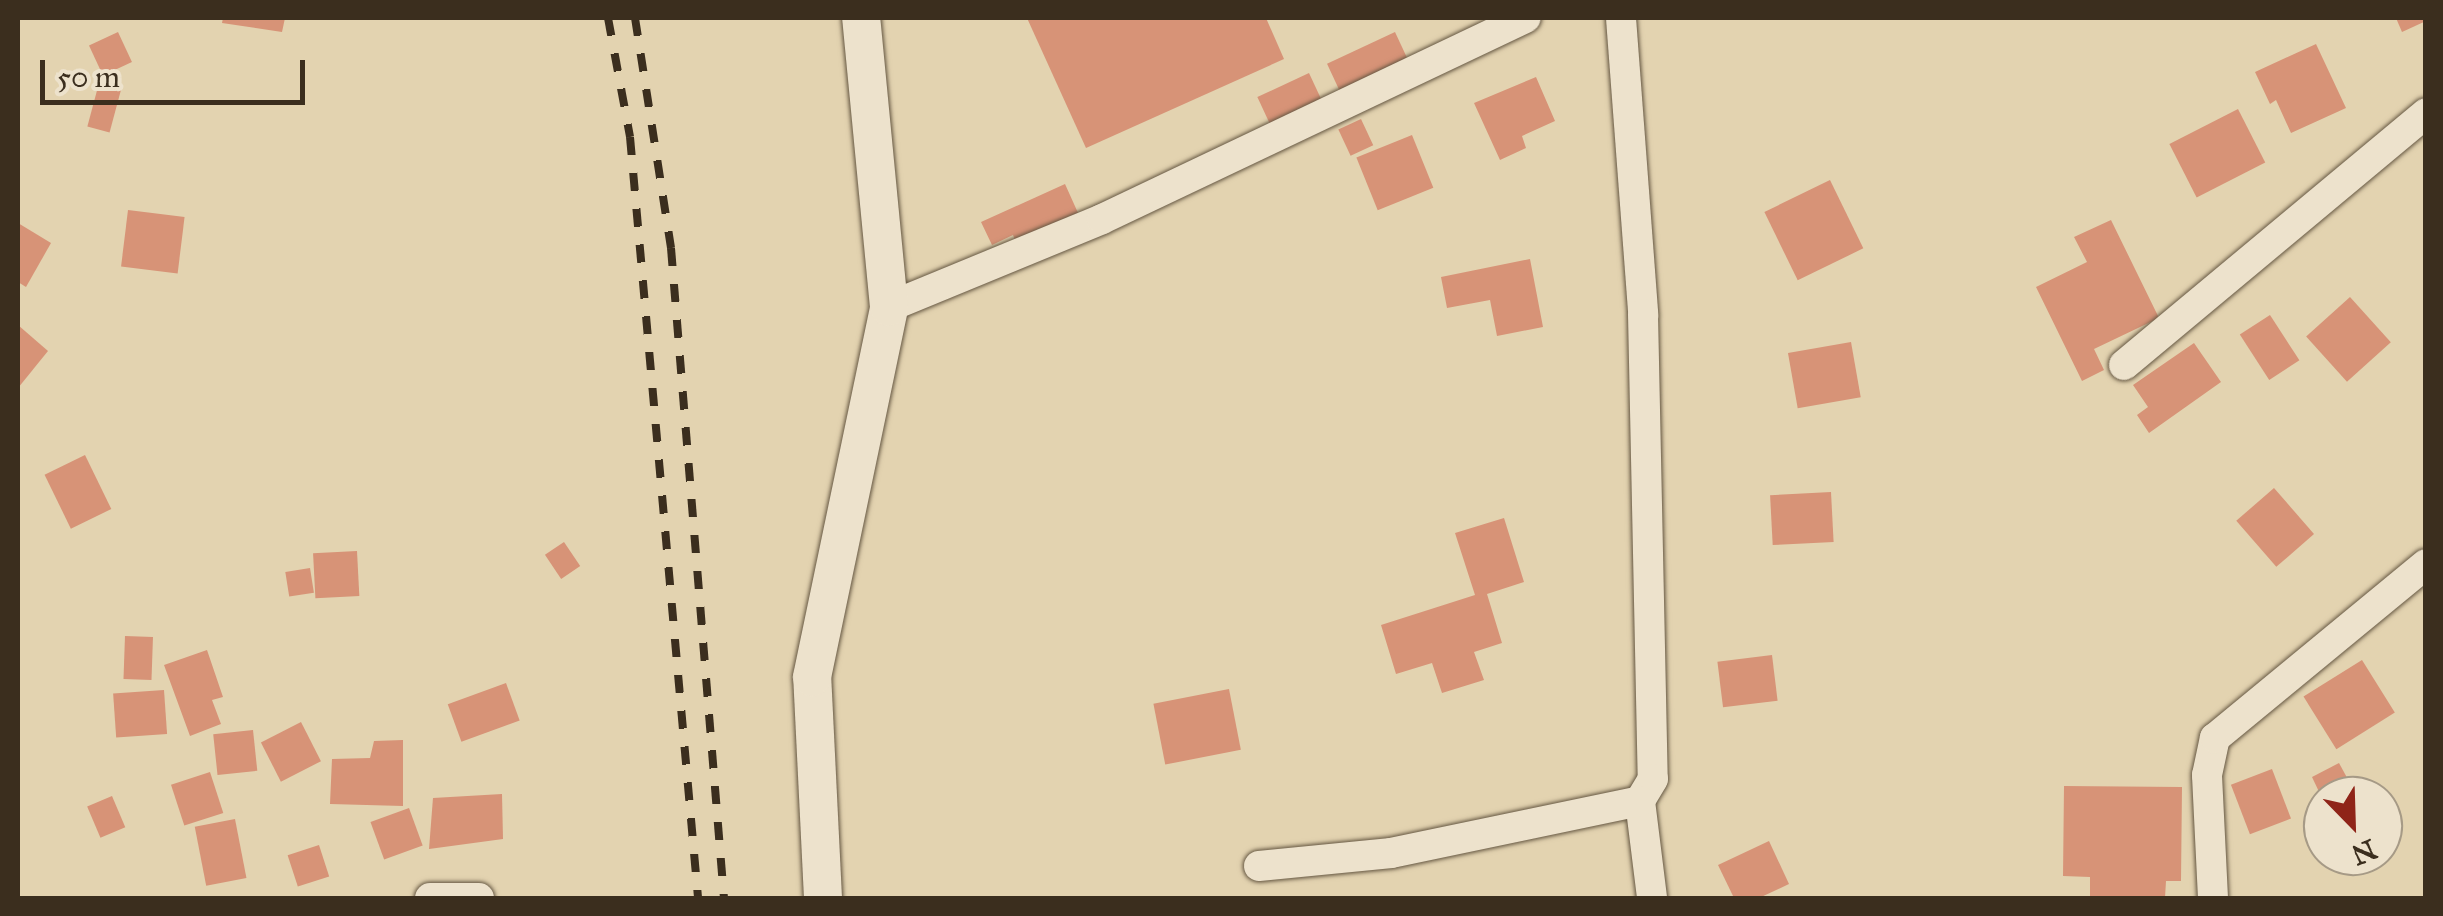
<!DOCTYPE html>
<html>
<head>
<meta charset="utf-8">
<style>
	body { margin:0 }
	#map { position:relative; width:2443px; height:916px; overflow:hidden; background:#e3d3b0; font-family:"IM FELL Great Primer",serif }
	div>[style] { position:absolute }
	.building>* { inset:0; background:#d79377; transform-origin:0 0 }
	.roads { filter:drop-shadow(0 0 2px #655742) drop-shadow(0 0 2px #655742) }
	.minor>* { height:30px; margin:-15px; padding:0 15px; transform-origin:15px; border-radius:15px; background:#ede2cc }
	.tertiary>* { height:38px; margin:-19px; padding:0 19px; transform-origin:19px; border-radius:19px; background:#ede2cc }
	.rail>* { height:8px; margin-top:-4px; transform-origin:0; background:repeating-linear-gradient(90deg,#3b2e1e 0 18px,transparent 0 36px) }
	span { translate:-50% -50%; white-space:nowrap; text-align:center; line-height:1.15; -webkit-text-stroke:10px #ede2cc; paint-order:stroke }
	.frame { position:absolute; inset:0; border:20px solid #3b2e1e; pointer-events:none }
	.north { position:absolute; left:2303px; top:776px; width:100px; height:100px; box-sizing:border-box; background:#ede2cc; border:2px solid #a69a86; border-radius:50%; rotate:157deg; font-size:28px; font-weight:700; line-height:40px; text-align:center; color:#3b2e1e }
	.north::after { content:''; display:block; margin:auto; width:35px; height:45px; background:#8f2418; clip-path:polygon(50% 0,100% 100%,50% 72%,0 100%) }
	.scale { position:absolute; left:40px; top:60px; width:265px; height:45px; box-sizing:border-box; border:5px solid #3b2e1e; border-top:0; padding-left:12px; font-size:30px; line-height:35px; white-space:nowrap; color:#3b2e1e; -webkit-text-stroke:8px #ede2cc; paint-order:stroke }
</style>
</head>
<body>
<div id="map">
	<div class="building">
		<i style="clip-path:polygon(223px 18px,285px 18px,282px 32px,222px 23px)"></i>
		<i style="clip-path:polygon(1027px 18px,1266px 18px,1284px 59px,1086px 148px)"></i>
		<i style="clip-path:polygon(2396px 18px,2426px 18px,2426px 21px,2402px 32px)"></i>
		<i style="left:118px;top:32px;width:33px;height:32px;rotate:65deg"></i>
		<i style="left:1395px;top:32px;width:35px;height:75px;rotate:65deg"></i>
		<i style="clip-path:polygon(2316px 44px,2346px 108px,2291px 133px,2276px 100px,2270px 104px,2255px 72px)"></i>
		<i style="left:1309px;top:73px;width:38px;height:57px;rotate:65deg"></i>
		<i style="clip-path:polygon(1536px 77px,1555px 121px,1522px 136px,1526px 148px,1500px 160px,1474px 103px)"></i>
		<i style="left:99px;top:83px;width:23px;height:45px;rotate:15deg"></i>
		<i style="left:2238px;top:109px;width:60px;height:77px;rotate:63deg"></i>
		<i style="left:1361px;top:119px;width:29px;height:25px;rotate:65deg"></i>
		<i style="left:1412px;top:135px;width:57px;height:60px;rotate:68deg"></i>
		<i style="left:1830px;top:180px;width:76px;height:73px;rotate:64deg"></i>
		<i style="clip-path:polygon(1065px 184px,1083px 224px,1020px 251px,1013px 235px,992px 245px,981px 222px)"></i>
		<i style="left:128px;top:210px;width:57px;height:57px;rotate:7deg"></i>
		<i style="clip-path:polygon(2111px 220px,2159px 318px,2094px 349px,2104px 370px,2082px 381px,2036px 287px,2087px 262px,2074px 237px)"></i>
		<i style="clip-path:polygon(18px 223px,51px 243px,26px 287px,18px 282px)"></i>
		<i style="clip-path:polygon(1530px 259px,1543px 327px,1497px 336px,1490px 300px,1447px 308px,1441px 277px)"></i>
		<i style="left:2350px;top:297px;width:61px;height:59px;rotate:48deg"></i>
		<i style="left:2270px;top:315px;width:54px;height:36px;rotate:57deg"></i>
		<i style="clip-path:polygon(18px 325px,48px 351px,18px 388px)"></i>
		<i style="left:1851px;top:342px;width:56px;height:64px;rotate:80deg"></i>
		<i style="clip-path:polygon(2194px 343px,2221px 382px,2149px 433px,2137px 415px,2148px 407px,2133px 385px)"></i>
		<i style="left:85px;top:455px;width:60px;height:45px;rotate:64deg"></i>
		<i style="left:2274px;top:488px;width:61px;height:50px;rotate:49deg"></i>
		<i style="left:1831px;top:492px;width:50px;height:61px;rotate:87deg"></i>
		<i style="clip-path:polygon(1504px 518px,1524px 582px,1487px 594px,1502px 643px,1474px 652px,1484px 680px,1442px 693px,1432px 663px,1396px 674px,1381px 625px,1475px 595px,1455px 533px)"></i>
		<i style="left:564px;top:542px;width:29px;height:23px;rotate:56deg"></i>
		<i style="left:357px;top:551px;width:45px;height:44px;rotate:87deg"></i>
		<i style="left:310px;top:568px;width:25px;height:25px;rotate:81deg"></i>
		<i style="left:125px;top:636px;width:28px;height:43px;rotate:2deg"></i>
		<i style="clip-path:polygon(207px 650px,223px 697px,212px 700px,221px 724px,190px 736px,164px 665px)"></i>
		<i style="left:1772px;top:655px;width:46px;height:55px;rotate:83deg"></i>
		<i style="left:2362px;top:660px;width:62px;height:69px;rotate:58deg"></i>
		<i style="left:506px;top:683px;width:40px;height:62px;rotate:70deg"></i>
		<i style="left:1229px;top:689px;width:62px;height:77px;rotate:79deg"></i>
		<i style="left:164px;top:690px;width:44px;height:51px;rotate:86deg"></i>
		<i style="left:301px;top:722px;width:44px;height:45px;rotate:63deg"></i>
		<i style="left:253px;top:730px;width:41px;height:40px;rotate:84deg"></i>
		<i style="clip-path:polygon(403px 740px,403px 806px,330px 804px,332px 759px,370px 758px,374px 741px)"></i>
		<i style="clip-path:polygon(2339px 763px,2351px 785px,2321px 796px,2312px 777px)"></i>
		<i style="left:2272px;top:769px;width:53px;height:44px;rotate:69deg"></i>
		<i style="left:210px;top:772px;width:43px;height:41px;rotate:72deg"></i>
		<i style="clip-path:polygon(2064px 786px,2182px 787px,2181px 881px,2166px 881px,2165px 898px,2090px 898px,2090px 877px,2063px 876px)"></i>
		<i style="clip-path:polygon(502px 794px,503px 839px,429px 849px,433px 798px)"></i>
		<i style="left:112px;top:796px;width:34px;height:27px;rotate:67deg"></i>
		<i style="left:409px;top:808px;width:40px;height:41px;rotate:70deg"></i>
		<i style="left:235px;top:819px;width:60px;height:41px;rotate:79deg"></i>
		<i style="clip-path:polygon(1769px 841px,1789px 884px,1759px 898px,1734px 898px,1718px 865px)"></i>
		<i style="left:319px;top:845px;width:33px;height:33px;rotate:72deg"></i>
	</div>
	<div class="roads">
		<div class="minor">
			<i style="left:1621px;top:18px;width:297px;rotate:85.7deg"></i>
			<i style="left:1643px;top:314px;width:465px;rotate:88.8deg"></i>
			<i style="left:1653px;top:779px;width:26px;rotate:121deg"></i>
			<i style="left:1640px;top:801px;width:98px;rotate:82.9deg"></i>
			<i style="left:889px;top:307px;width:230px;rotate:-22.4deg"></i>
			<i style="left:1102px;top:219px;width:469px;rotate:-25.4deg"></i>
			<i style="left:2124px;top:365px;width:393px;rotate:-39.8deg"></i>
			<i style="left:1259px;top:866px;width:133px;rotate:-5.6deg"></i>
			<i style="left:1391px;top:853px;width:254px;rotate:-11.8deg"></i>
			<i style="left:430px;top:898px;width:49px"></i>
			<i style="left:2213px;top:898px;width:123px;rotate:-92.8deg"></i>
			<i style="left:2207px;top:775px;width:38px;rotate:-78deg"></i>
			<i style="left:2215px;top:738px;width:273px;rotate:-39.5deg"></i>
		</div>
		<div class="tertiary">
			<i style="left:823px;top:898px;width:221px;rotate:-92.8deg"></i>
			<i style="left:812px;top:677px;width:378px;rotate:-78.2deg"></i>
			<i style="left:889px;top:307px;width:290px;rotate:-95.5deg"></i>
		</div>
	</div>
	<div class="rail">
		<i style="left:608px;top:18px;width:121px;rotate:79.5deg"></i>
		<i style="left:630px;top:137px;width:764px;rotate:84.89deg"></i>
		<i style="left:635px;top:18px;width:233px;rotate:81.1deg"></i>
		<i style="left:671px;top:248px;width:652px;rotate:85.34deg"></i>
	</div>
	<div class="frame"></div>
	<div class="north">N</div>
	<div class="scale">50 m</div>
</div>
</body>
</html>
